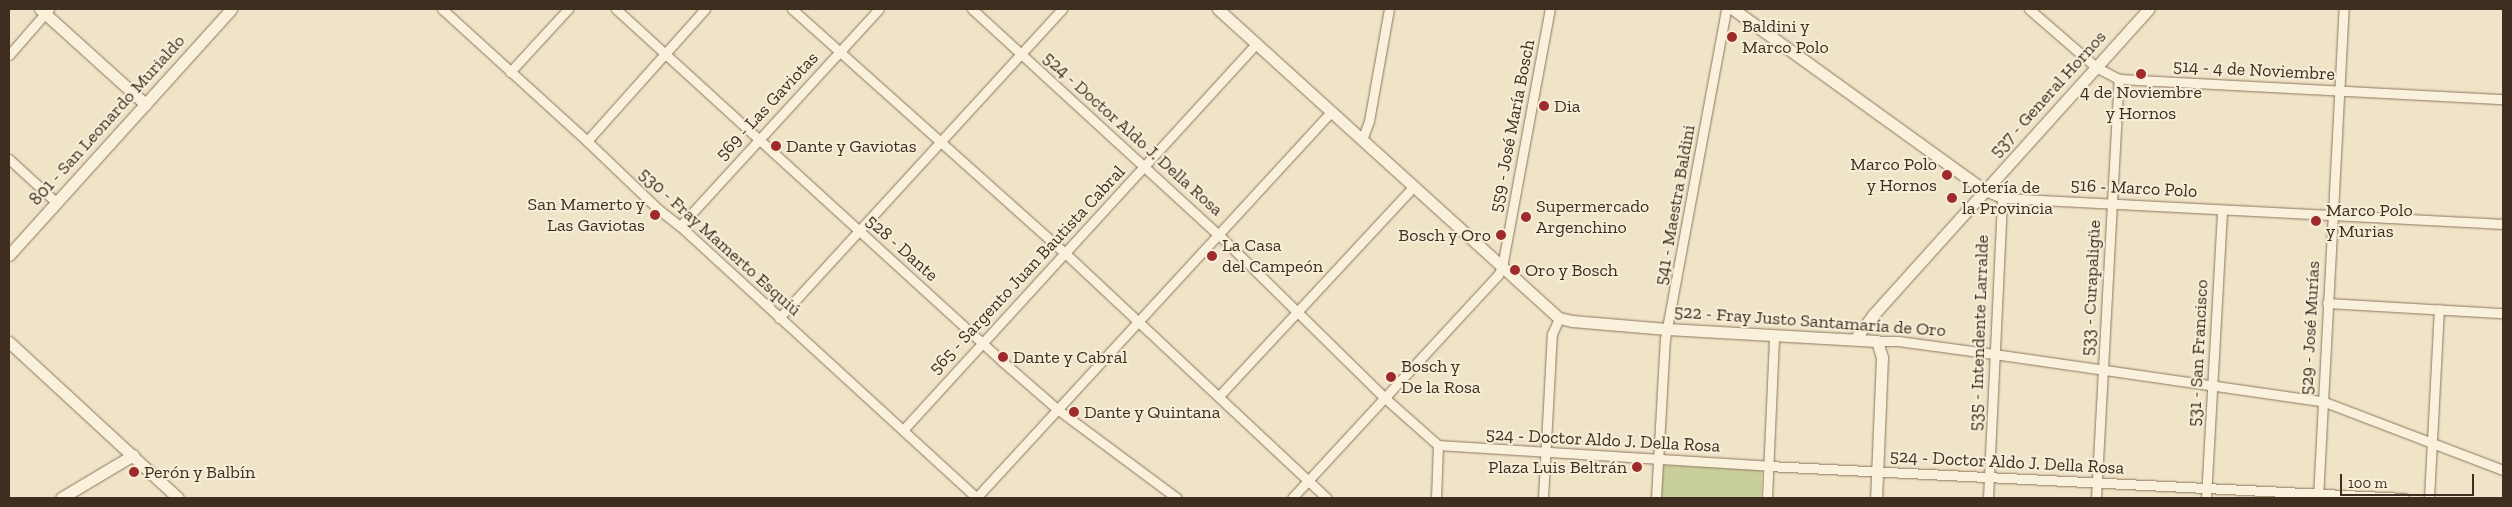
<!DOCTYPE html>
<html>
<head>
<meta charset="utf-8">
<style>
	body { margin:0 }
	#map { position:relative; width:2512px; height:507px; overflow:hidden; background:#f0e4c8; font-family:"Zilla Slab",serif }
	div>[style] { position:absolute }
	.green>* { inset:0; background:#c9cf9b }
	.roads { filter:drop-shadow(0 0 1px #8d765c) drop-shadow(0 0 1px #8d765c) }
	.minor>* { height:9px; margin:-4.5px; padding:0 4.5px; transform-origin:4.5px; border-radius:4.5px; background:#faf1dc }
	.tertiary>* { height:11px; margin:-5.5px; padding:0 5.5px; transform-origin:5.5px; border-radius:5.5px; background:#faf1dc }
	.dots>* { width:14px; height:14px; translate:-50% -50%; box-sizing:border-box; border:2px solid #f7eed8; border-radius:50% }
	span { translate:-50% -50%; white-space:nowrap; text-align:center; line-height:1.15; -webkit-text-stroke:4px #f7eed8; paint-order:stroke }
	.poi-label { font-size:18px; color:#3d2e20 }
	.left { translate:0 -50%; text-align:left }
	.right { translate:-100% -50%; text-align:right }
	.street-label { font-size:18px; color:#3d2e20 }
	.frame { position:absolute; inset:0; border:10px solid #3d2e20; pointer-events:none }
	.scale { position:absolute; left:2340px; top:474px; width:134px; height:22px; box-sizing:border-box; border:2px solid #3d2e20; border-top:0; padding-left:6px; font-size:15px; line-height:18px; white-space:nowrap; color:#3d2e20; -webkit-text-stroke:4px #f7eed8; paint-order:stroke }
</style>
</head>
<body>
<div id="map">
	<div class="green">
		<i style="clip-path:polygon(1661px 465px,1762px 470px,1761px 498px,1659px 498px)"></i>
	</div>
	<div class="roads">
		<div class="minor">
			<i style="left:442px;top:9px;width:196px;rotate:42.3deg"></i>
			<i style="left:587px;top:141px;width:98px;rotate:43.8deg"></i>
			<i style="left:658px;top:209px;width:28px;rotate:38deg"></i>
			<i style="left:680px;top:226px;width:403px;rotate:42.5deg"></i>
			<i style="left:616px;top:9px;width:522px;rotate:42.36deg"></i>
			<i style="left:1002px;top:361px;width:73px;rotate:41.1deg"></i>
			<i style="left:1057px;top:409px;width:149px;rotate:36.6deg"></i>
			<i style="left:792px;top:9px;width:368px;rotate:41.8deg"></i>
			<i style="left:1066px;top:254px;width:357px;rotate:43.1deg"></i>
			<i style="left:972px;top:9px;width:335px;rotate:42.5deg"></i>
			<i style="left:1219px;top:235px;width:233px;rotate:44.5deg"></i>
			<i style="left:1385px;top:398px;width:71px;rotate:41.6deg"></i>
			<i style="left:1438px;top:445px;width:331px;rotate:3.6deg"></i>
			<i style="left:1768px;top:466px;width:637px;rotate:2.88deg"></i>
			<i style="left:2029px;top:9px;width:89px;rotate:40.9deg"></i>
			<i style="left:2096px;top:67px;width:26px;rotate:28deg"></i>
			<i style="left:2119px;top:79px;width:385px;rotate:3deg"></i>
			<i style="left:9px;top:55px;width:61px;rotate:-49deg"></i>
			<i style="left:510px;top:72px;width:86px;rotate:-47.4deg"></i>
			<i style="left:1362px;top:140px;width:20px;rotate:-70deg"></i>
			<i style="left:1369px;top:121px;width:114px;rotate:-79.9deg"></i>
			<i style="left:587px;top:141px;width:177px;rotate:-48.2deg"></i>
			<i style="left:9px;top:159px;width:64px;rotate:42.5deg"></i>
			<i style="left:1985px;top:191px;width:18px;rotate:22deg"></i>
			<i style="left:2002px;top:198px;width:502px;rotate:2.97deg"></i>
			<i style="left:680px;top:226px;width:294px;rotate:-47.5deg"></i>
			<i style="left:2327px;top:303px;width:176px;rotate:3.3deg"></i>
			<i style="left:779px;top:318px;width:419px;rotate:-47.5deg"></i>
			<i style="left:1877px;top:341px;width:21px"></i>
			<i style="left:1898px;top:341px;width:97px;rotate:7.7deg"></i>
			<i style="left:1994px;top:354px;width:331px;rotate:8.2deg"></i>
			<i style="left:2322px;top:401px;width:194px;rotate:20.9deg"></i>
			<i style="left:1219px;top:396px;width:285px;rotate:-47.1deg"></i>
			<i style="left:903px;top:430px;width:523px;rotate:-47.56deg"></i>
			<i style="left:976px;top:498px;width:524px;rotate:-47.4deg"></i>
			<i style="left:1292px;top:498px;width:304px;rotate:-47.3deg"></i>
			<i style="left:1498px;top:275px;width:9px;rotate:-63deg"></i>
			<i style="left:1502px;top:267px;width:262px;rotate:-79.5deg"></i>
			<i style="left:1436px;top:498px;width:53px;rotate:-87.8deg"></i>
			<i style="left:1543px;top:498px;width:164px;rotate:-86.9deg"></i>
			<i style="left:1552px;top:334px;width:17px;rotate:-66deg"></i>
			<i style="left:1656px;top:498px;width:159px;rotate:-86.8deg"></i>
			<i style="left:1665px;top:339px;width:336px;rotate:-79.5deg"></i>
			<i style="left:1767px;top:498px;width:163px;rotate:-87.5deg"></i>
			<i style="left:1988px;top:498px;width:300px;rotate:-87.3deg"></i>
			<i style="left:2096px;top:498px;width:420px;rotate:-86.9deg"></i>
			<i style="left:2206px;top:498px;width:288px;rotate:-86.8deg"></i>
			<i style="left:2318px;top:498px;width:490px;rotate:-87deg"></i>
			<i style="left:2429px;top:498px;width:189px;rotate:-87deg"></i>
		</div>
		<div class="tertiary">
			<i style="left:40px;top:9px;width:142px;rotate:42.1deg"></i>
			<i style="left:1218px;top:9px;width:460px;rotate:42.2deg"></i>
			<i style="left:1559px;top:318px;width:13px;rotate:13deg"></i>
			<i style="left:1572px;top:321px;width:95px;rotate:4.8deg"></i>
			<i style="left:1667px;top:329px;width:210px;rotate:3.3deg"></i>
			<i style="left:1877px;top:341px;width:17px;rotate:73deg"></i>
			<i style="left:1882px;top:357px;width:141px;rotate:92.4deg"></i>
			<i style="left:1733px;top:9px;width:311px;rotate:35.8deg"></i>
			<i style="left:9px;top:255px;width:331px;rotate:-47.9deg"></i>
			<i style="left:1855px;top:339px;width:30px;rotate:-53deg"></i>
			<i style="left:1873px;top:315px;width:412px;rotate:-48deg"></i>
			<i style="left:9px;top:342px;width:230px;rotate:42.7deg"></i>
			<i style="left:61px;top:498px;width:84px;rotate:-30.8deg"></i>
		</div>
	</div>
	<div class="dots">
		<i style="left:1732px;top:37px;background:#9e2a2b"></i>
		<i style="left:2141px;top:74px;background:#9e2a2b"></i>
		<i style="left:1544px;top:106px;background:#9e2a2b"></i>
		<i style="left:776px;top:146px;background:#9e2a2b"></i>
		<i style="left:1947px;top:175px;background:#9e2a2b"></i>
		<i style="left:1952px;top:198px;background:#9e2a2b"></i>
		<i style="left:655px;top:215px;background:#9e2a2b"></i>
		<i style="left:1526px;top:217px;background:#9e2a2b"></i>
		<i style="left:2316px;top:221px;background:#9e2a2b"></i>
		<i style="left:1501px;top:235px;background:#9e2a2b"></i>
		<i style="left:1212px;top:256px;background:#9e2a2b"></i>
		<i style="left:1515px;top:270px;background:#9e2a2b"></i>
		<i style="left:1003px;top:357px;background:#9e2a2b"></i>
		<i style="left:1391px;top:377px;background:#9e2a2b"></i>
		<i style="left:1074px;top:412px;background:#9e2a2b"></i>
		<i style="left:1637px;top:467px;background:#9e2a2b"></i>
		<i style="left:134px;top:472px;background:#9e2a2b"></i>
	</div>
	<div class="poi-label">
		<span class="left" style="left:1742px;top:37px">Baldini y<br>Marco Polo</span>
		<span style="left:2141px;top:103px">4 de Noviembre<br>y Hornos</span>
		<span class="left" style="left:1554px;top:106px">Dia</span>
		<span class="left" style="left:786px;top:146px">Dante y Gaviotas</span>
		<span class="right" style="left:1937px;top:175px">Marco Polo<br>y Hornos</span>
		<span class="left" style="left:1962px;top:198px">Lotería de<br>la Provincia</span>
		<span class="right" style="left:645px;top:215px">San Mamerto y<br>Las Gaviotas</span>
		<span class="left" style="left:1536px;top:217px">Supermercado<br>Argenchino</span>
		<span class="left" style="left:2326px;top:221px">Marco Polo<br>y Murias</span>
		<span class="right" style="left:1491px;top:235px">Bosch y Oro</span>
		<span class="left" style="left:1222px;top:256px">La Casa<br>del Campeón</span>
		<span class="left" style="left:1525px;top:270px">Oro y Bosch</span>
		<span class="left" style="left:1013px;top:357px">Dante y Cabral</span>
		<span class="left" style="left:1401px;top:377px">Bosch y<br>De la Rosa</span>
		<span class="left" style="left:1084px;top:412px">Dante y Quintana</span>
		<span class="right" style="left:1627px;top:467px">Plaza Luis Beltrán</span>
		<span class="left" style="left:144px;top:472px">Perón y Balbín</span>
	</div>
	<div class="street-label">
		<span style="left:2254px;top:70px;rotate:3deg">514 - 4 de Noviembre</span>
		<span style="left:2048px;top:94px;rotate:-48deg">537 - General Hornos</span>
		<span style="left:767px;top:106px;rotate:-47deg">569 - Las Gaviotas</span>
		<span style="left:107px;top:120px;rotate:-48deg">801 - San Leonardo Murialdo</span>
		<span style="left:1512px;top:126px;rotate:-79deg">559 - José María Bosch</span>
		<span style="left:1133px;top:134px;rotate:42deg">524 - Doctor Aldo J. Della Rosa</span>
		<span style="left:2134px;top:188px;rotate:3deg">516 - Marco Polo</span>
		<span style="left:1675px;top:205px;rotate:-80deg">541 - Maestra Baldini</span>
		<span style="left:720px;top:242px;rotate:42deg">530 - Fray Mamerto Esquiú</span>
		<span style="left:902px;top:248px;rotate:42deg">528 - Dante</span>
		<span style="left:1027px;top:270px;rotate:-47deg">565 - Sargento Juan Bautista Cabral</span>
		<span style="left:2091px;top:288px;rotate:-87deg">533 - Curapaligüe</span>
		<span style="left:1810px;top:321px;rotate:4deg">522 - Fray Justo Santamaría de Oro</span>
		<span style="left:2310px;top:328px;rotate:-87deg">529 - José Murías</span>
		<span style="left:1979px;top:333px;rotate:-88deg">535 - Intendente Larralde</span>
		<span style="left:2198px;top:353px;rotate:-87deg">531 - San Francisco</span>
		<span style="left:1603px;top:440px;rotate:3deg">524 - Doctor Aldo J. Della Rosa</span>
		<span style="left:2007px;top:462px;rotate:3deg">524 - Doctor Aldo J. Della Rosa</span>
	</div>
	<div class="frame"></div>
	<div class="scale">100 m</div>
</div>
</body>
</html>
